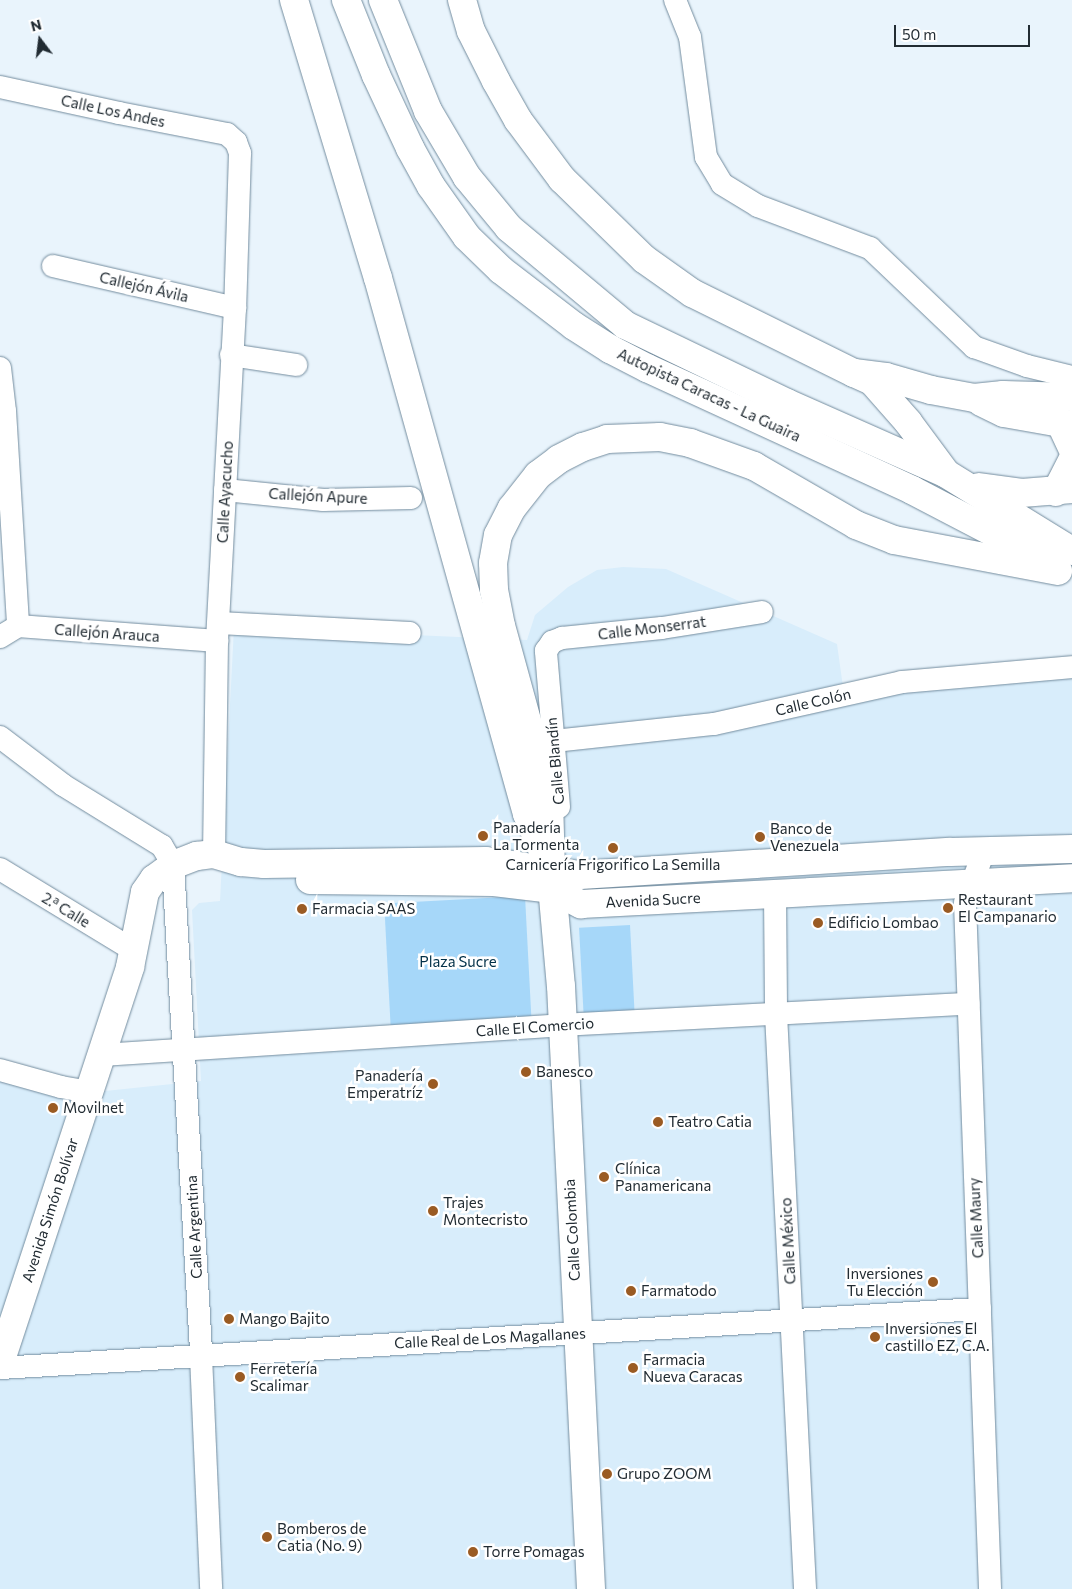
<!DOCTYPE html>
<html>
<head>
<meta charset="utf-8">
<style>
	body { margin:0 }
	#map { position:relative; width:1072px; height:1589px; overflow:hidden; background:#e9f4fc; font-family:Commissioner,sans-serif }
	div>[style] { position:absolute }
	.built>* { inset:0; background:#d8edfb }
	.green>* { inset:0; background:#a6d7f9; transform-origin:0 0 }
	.roads { filter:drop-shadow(0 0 1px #738c9e) drop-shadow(0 0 1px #738c9e) }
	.minor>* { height:22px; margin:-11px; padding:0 11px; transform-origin:11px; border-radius:11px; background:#fff }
	.major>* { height:28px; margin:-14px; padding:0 14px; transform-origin:14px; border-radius:14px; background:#fff }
	.highway>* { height:28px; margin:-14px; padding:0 14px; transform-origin:14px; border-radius:14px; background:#fff }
	.dots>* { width:14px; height:14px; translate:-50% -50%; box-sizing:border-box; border:2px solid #fff; border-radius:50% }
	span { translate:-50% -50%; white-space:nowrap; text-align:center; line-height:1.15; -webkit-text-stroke:5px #fff; paint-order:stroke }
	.street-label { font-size:15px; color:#222c33 }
	.poi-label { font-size:15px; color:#222c33 }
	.left { translate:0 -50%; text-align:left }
	.right { translate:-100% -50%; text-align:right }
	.park-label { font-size:15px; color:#023048 }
	.north { position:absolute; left:15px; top:15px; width:50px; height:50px; -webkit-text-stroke:4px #fff; paint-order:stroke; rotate:345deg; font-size:14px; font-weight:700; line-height:20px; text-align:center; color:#222c33 }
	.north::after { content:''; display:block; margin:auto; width:18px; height:22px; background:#222c33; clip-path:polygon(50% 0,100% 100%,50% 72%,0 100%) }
	.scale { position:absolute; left:894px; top:25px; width:136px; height:22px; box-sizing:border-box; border:2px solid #222c33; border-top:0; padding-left:6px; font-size:15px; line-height:18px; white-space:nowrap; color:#222c33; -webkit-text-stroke:4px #fff; paint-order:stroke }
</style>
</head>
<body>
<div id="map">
	<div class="built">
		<i style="clip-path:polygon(623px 567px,666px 569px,837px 644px,843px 687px,1072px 676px,1072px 1589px,0 1589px,0 1080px,57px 1096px,201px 1081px,192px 910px,199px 903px,220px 901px,234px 627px,527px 640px,535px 615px,568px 587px,597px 570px)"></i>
	</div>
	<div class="green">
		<i style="left:525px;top:896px;width:124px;height:141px;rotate:87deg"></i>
		<i style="left:630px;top:925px;width:88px;height:51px;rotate:87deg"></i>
	</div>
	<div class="roads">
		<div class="minor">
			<i style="left:675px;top:0;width:40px;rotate:68deg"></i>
			<i style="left:690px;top:37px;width:121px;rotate:82.4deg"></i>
			<i style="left:706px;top:157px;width:31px;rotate:59deg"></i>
			<i style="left:722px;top:184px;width:42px;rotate:31.4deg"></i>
			<i style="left:758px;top:206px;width:120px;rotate:20.6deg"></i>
			<i style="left:870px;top:248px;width:144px;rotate:43.6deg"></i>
			<i style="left:974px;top:347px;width:56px;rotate:19.7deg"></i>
			<i style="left:1027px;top:366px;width:46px;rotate:13.7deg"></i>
			<i style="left:0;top:87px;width:122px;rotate:12.3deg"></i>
			<i style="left:119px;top:113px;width:110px;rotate:11deg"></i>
			<i style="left:227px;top:134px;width:12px;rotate:42deg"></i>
			<i style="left:236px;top:142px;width:12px;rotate:70deg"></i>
			<i style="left:240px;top:153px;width:155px;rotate:91.8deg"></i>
			<i style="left:235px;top:308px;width:333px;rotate:93.1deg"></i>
			<i style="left:217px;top:641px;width:213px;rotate:90.8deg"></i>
			<i style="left:53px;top:266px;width:187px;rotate:13deg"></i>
			<i style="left:231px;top:355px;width:66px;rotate:8.7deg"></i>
			<i style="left:0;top:368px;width:43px;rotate:83.4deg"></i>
			<i style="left:5px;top:411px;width:215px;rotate:86.5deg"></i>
			<i style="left:225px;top:490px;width:99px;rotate:5.8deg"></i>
			<i style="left:323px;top:500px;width:88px;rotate:-1.3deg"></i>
			<i style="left:219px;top:623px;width:191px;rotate:3deg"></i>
			<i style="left:0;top:637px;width:21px;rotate:-31deg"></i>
			<i style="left:18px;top:626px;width:200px;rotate:4.3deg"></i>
			<i style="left:0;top:737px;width:79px;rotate:37.3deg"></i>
			<i style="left:63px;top:785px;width:116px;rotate:31.6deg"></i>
			<i style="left:162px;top:846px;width:22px;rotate:60deg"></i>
			<i style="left:173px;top:865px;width:492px;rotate:86.7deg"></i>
			<i style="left:201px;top:1356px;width:233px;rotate:87.5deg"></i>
			<i style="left:554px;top:741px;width:161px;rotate:-6.1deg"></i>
			<i style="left:714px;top:724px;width:193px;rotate:-12.6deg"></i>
			<i style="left:902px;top:682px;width:171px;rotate:-5deg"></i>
			<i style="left:559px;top:807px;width:157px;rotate:-94.8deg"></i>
			<i style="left:546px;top:651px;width:11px;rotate:-56deg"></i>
			<i style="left:552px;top:642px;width:11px;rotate:-22deg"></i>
			<i style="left:562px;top:638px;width:100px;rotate:-5.7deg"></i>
			<i style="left:662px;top:628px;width:101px;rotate:-9.1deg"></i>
			<i style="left:984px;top:851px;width:55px;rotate:110.1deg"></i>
			<i style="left:965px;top:903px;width:686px;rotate:87.91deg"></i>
			<i style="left:0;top:869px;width:156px;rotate:31.3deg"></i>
			<i style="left:775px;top:893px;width:121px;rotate:89.5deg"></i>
			<i style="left:776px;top:1014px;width:576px;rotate:87.11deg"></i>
			<i style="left:101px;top:1055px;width:462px;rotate:-3.7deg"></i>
			<i style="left:562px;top:1025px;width:407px;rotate:-3deg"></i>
			<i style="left:0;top:1070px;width:63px;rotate:15.6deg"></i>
			<i style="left:61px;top:1087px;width:28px;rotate:10deg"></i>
			<i style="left:0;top:1368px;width:982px;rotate:-3.45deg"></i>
		</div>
		<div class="major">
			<i style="left:462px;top:0;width:32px;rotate:74deg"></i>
			<i style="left:471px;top:31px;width:56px;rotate:63.4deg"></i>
			<i style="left:496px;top:81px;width:45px;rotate:60.6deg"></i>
			<i style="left:518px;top:120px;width:74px;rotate:53.3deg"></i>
			<i style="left:562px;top:179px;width:115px;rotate:44.3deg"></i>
			<i style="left:644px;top:259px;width:59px;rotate:35.3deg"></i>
			<i style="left:692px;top:293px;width:181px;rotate:26.3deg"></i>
			<i style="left:854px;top:373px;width:32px;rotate:7deg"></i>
			<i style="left:886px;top:377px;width:47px;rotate:16.1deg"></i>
			<i style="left:931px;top:390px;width:44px;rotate:10.5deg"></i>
			<i style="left:974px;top:398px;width:29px;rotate:-6deg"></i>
			<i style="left:1003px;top:395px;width:69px;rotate:1.7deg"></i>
			<i style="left:981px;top:402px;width:25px;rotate:26deg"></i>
			<i style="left:1004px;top:413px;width:69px;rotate:10deg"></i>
			<i style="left:551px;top:875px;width:111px;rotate:84.9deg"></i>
			<i style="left:561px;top:986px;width:604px;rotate:87.15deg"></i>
			<i style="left:310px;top:880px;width:184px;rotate:0.6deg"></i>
			<i style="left:494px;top:882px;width:57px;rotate:7deg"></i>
			<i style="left:551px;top:889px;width:34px;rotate:27deg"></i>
			<i style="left:581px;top:904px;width:492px;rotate:-3deg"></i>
			<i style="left:0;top:1363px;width:417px;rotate:-71.8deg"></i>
			<i style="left:130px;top:967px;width:76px;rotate:-78.7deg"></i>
			<i style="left:145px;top:892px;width:16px;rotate:-55deg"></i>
			<i style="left:154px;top:879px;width:24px;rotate:-36deg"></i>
			<i style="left:173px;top:865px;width:26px;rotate:-21deg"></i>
			<i style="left:197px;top:856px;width:17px;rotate:-7deg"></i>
			<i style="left:214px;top:854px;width:28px;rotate:17deg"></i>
			<i style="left:241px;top:862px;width:23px;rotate:5deg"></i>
			<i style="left:264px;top:864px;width:222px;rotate:-0.8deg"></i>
			<i style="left:486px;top:861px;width:95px;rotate:8.5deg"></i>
			<i style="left:580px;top:875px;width:371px;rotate:-3.6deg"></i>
			<i style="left:950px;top:852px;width:122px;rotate:-1.4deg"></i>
		</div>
		<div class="highway">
			<i style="left:294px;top:0;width:290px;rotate:73.2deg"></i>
			<i style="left:378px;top:278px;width:556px;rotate:74.46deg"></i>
			<i style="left:527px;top:814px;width:48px;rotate:66.6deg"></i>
			<i style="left:346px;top:0;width:81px;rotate:68.2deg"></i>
			<i style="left:376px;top:75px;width:81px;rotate:65deg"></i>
			<i style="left:410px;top:148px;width:43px;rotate:61.1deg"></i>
			<i style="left:431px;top:186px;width:62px;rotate:54.8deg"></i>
			<i style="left:467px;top:237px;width:47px;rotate:44.1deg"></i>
			<i style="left:501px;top:270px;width:92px;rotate:37.5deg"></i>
			<i style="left:574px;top:326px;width:43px;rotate:32.6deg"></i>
			<i style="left:610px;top:349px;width:42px;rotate:27.2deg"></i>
			<i style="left:647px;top:368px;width:292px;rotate:24.7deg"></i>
			<i style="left:912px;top:490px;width:99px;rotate:27.6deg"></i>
			<i style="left:1000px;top:536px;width:54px;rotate:31.3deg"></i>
			<i style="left:383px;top:0;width:120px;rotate:67.9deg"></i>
			<i style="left:428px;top:111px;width:77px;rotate:59.4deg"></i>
			<i style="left:467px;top:177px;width:66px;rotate:50.5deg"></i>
			<i style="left:509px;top:228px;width:151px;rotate:39.9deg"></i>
			<i style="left:625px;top:325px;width:180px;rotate:25.7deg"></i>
			<i style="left:787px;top:403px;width:173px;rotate:23.9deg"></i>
			<i style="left:945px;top:473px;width:149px;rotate:31.6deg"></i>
			<i style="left:854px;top:373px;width:20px;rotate:24deg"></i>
			<i style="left:872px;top:381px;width:55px;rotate:48.7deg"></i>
			<i style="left:908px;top:422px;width:62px;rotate:53.5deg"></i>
			<i style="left:1060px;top:422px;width:29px;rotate:65deg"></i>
			<i style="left:979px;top:487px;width:43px;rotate:7.9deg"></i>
			<i style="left:1022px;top:493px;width:50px;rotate:-4.6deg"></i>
			<i style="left:1056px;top:492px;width:35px;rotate:-63deg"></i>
			<i style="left:551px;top:871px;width:70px;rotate:-91.6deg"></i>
			<i style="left:549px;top:801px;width:181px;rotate:-105.3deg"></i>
			<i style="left:501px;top:626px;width:37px;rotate:-101deg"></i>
			<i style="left:494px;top:590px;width:27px;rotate:-92deg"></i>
			<i style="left:493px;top:563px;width:28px;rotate:-80deg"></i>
			<i style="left:498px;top:535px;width:30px;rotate:-63deg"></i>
			<i style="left:512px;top:508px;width:42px;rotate:-51.8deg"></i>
			<i style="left:538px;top:475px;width:26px;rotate:-37deg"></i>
			<i style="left:559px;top:459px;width:27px;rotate:-27deg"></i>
			<i style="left:583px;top:447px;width:25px;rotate:-18deg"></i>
			<i style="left:607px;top:439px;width:53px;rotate:-2.2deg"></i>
			<i style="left:660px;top:437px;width:31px;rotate:11deg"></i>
			<i style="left:690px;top:443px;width:68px;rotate:19.8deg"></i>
			<i style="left:754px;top:466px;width:118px;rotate:30deg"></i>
			<i style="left:856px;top:525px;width:41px;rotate:21.5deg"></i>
			<i style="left:894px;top:540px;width:167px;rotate:10.7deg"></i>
		</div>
	</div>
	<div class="dots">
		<i style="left:483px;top:836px;background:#9a5b23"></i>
		<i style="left:760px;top:837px;background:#9a5b23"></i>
		<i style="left:613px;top:848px;background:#9a5b23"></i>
		<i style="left:948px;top:908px;background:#9a5b23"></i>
		<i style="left:302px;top:909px;background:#9a5b23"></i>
		<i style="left:818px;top:923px;background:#9a5b23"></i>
		<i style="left:526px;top:1072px;background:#9a5b23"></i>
		<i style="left:433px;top:1084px;background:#9a5b23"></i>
		<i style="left:53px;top:1108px;background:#9a5b23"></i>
		<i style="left:658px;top:1122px;background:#9a5b23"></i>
		<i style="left:604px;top:1177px;background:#9a5b23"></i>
		<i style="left:433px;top:1211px;background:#9a5b23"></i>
		<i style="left:933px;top:1282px;background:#9a5b23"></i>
		<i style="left:631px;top:1291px;background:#9a5b23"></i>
		<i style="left:229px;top:1319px;background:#9a5b23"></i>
		<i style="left:875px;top:1337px;background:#9a5b23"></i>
		<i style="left:633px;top:1368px;background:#9a5b23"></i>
		<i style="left:240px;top:1377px;background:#9a5b23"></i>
		<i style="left:607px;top:1474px;background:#9a5b23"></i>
		<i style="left:267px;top:1537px;background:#9a5b23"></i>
		<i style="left:473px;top:1552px;background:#9a5b23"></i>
	</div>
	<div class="street-label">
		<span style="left:113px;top:111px;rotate:12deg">Calle Los Andes</span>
		<span style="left:144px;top:287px;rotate:13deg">Callejón Ávila</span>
		<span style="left:709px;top:395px;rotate:25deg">Autopista Caracas - La Guaira</span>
		<span style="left:225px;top:492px;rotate:-87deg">Calle Ayacucho</span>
		<span style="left:318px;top:496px;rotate:3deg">Callejón Apure</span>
		<span style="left:652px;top:628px;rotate:-7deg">Calle Monserrat</span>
		<span style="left:107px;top:633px;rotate:4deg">Callejón Arauca</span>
		<span style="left:813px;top:702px;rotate:-13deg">Calle Colón</span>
		<span style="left:555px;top:761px;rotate:-95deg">Calle Blandín</span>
		<span style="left:653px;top:900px;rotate:-3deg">Avenida Sucre</span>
		<span style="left:66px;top:910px;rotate:31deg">2.ª Calle</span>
		<span style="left:535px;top:1027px;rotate:-4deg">Calle El Comercio</span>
		<span style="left:50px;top:1210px;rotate:-72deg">Avenida Simón Bolívar</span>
		<span style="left:976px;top:1218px;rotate:-93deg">Calle Maury</span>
		<span style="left:194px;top:1227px;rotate:-93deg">Calle Argentina</span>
		<span style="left:572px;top:1230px;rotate:-93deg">Calle Colombia</span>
		<span style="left:788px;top:1241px;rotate:-93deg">Calle México</span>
		<span style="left:490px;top:1338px;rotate:-3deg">Calle Real de Los Magallanes</span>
	</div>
	<div class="poi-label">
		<span class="left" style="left:493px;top:836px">Panadería<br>La Tormenta</span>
		<span class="left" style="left:770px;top:837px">Banco de<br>Venezuela</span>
		<span style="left:613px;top:865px">Carnicería Frigorifico La Semilla</span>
		<span class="left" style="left:958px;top:908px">Restaurant<br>El Campanario</span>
		<span class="left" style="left:312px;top:909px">Farmacia SAAS</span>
		<span class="left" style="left:828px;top:923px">Edificio Lombao</span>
		<span class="left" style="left:536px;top:1072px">Banesco</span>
		<span class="right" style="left:423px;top:1084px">Panadería<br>Emperatríz</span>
		<span class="left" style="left:63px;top:1108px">Movilnet</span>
		<span class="left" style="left:668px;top:1122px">Teatro Catia</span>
		<span class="left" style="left:615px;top:1177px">Clínica<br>Panamericana</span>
		<span class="left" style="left:443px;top:1211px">Trajes<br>Montecristo</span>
		<span class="right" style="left:923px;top:1282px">Inversiones<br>Tu Elección</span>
		<span class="left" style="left:641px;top:1291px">Farmatodo</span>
		<span class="left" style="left:239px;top:1319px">Mango Bajito</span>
		<span class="left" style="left:885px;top:1337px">Inversiones El<br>castillo EZ, C.A.</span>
		<span class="left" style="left:643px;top:1368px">Farmacia<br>Nueva Caracas</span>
		<span class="left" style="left:250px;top:1377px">Ferretería<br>Scalimar</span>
		<span class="left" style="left:617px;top:1474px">Grupo ZOOM</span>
		<span class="left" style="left:277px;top:1537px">Bomberos de<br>Catia (No. 9)</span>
		<span class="left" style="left:483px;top:1552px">Torre Pomagas</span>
	</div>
	<div class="park-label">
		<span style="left:458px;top:962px">Plaza Sucre</span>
	</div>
	<div class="north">N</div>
	<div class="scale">50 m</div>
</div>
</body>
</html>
